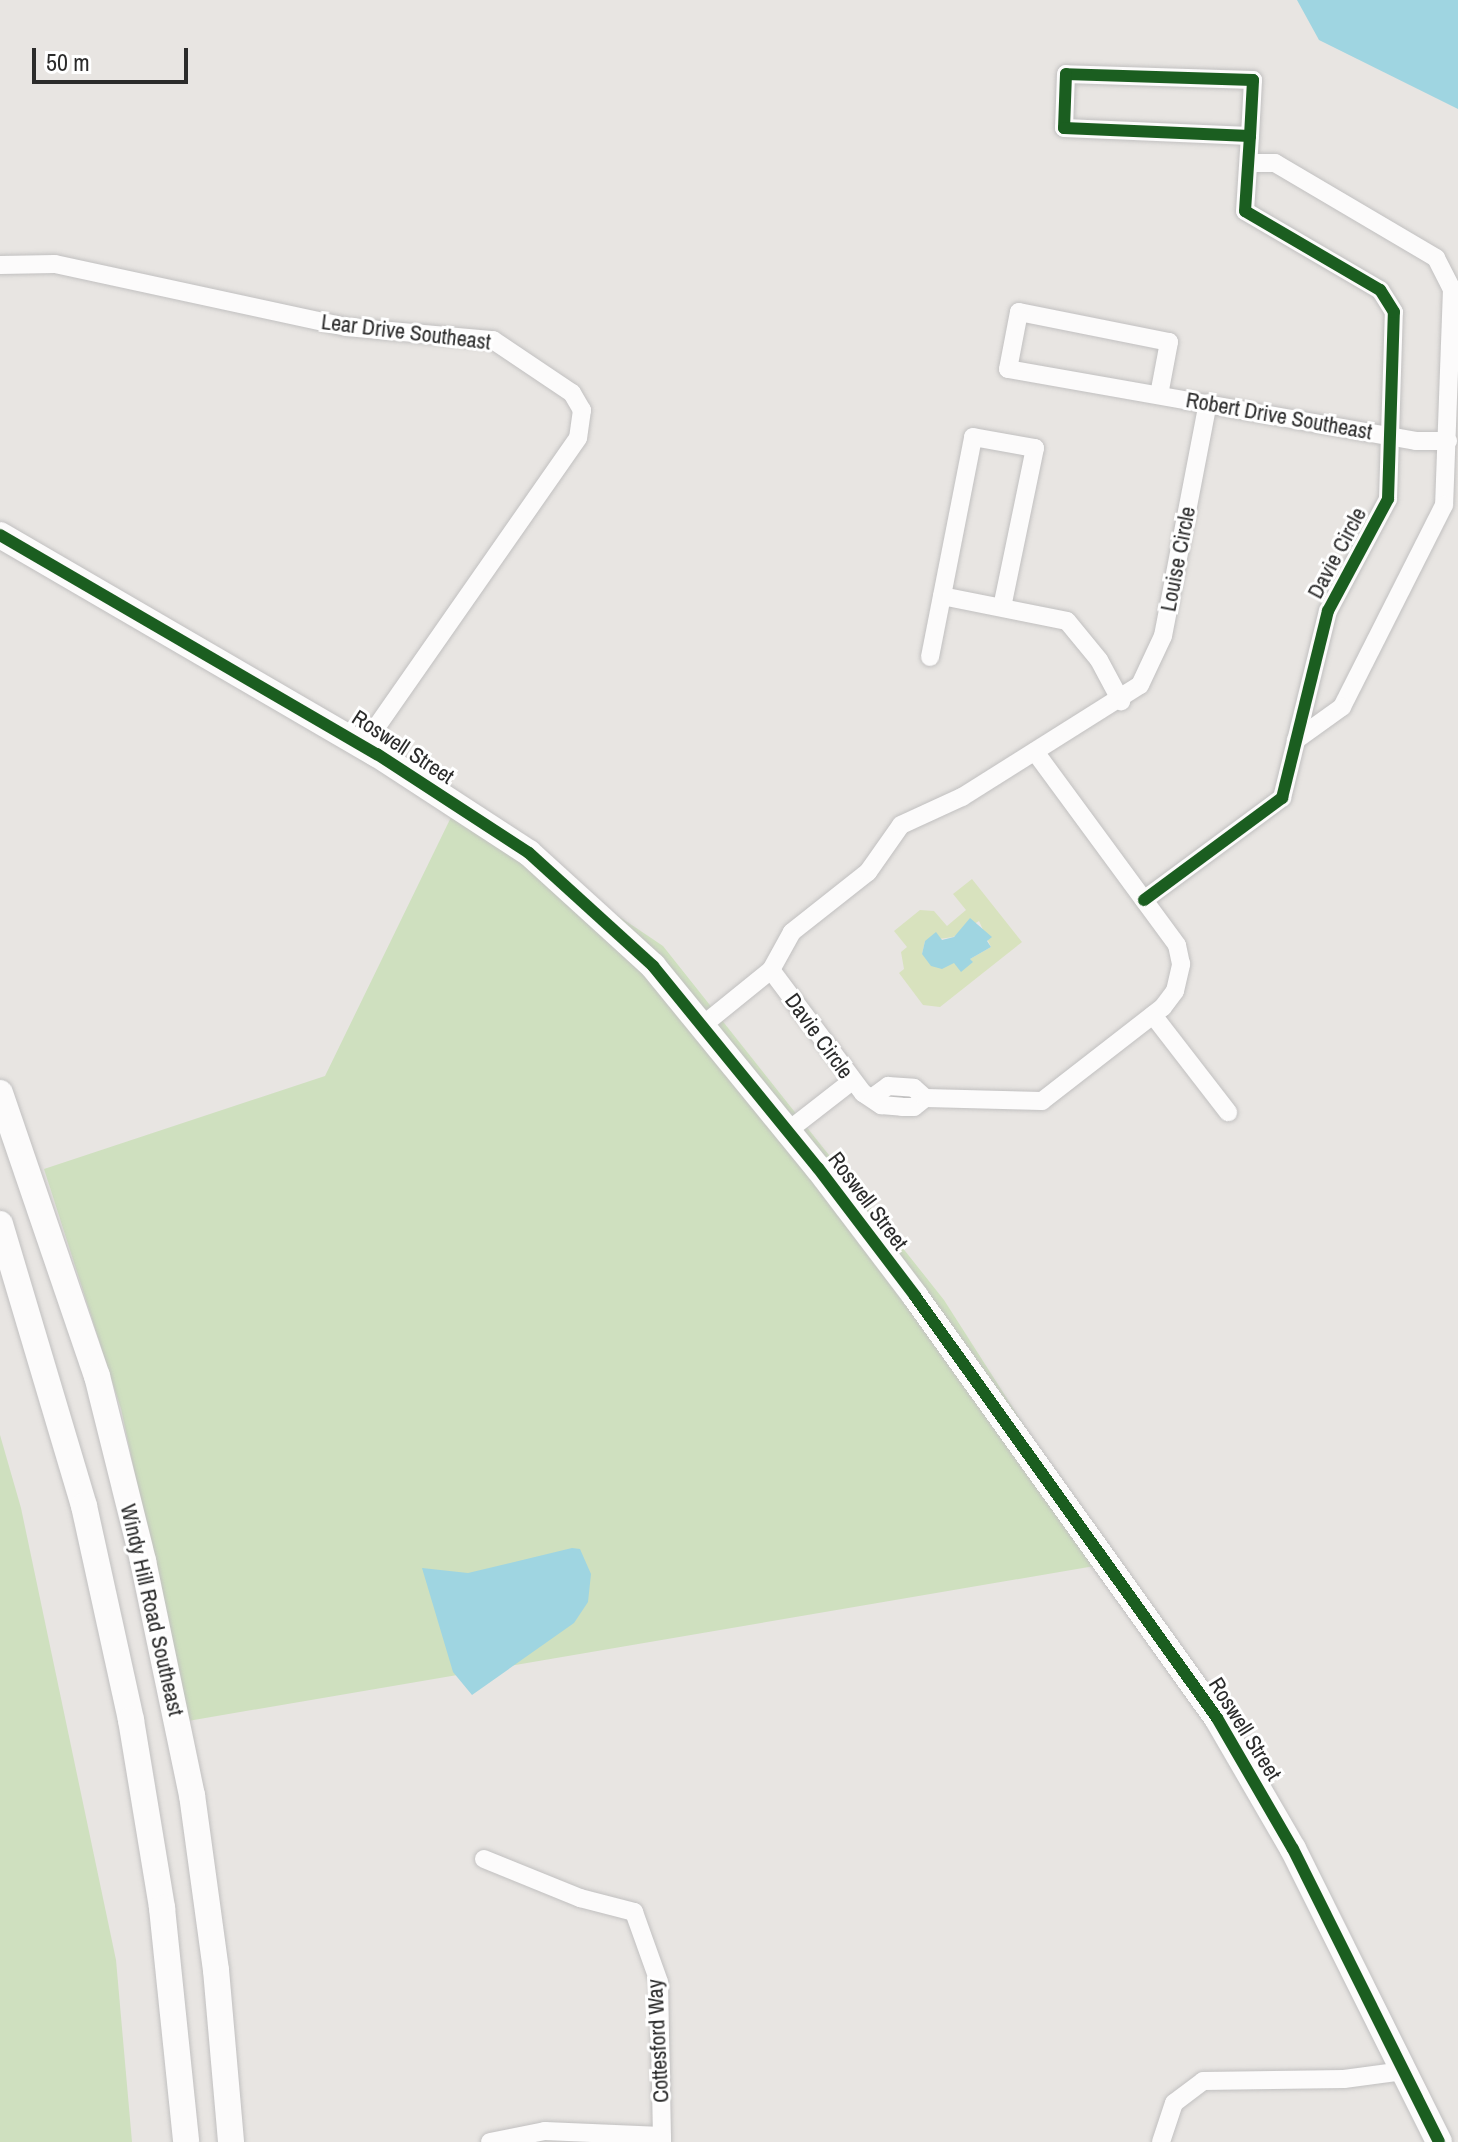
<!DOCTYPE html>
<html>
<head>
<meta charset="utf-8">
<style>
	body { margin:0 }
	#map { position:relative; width:1458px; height:2142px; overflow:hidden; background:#e8e5e2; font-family:"Archivo Narrow",sans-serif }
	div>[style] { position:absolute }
	.green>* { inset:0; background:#cfe0bf }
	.pitch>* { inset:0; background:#d8e2be }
	.water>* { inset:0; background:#9fd5e1 }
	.roads { filter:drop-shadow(0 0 2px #c1c0c0) drop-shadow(0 0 2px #c1c0c0) }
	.street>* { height:18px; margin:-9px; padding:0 9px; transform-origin:9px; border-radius:9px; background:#fcfbfb }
	.secondary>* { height:26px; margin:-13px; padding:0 13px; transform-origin:13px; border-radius:13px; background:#fcfbfb }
	.cycleway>* { height:12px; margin:-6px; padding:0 6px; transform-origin:6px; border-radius:6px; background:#1b5e20 }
	span { translate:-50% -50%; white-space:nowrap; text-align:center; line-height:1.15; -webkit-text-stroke:6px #fff; paint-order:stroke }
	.street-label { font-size:22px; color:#2b2b2b }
	.scale { position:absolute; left:32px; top:48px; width:156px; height:36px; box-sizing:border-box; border:4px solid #2b2b2b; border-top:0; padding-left:10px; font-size:24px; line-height:28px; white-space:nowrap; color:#2b2b2b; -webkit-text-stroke:6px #fff; paint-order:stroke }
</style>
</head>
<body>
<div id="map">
	<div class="green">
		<i style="clip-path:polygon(456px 807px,663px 946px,944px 1300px,1112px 1563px,188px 1721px,121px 1409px,44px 1169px,325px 1076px)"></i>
		<i style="clip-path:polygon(0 1435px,21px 1508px,116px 1960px,132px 2142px,0 2142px)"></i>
	</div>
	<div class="pitch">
		<i style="clip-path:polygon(evenodd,972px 879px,1022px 942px,940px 1007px,923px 1005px,899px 973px,904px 969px,901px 952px,907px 947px,894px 931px,920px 910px,934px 911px,947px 926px,966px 910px,953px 894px,972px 879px,979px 921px,991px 947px,970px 959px,972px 962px,922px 954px,925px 941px,953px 937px,979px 921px)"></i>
	</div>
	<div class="water">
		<i style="clip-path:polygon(1297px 0,1458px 0,1458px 109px,1319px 40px)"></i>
		<i style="clip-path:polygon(970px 918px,992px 937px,987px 941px,991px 947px,970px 959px,973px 962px,961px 972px,954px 963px,942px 969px,931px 966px,922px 954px,925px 941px,936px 932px,942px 940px,954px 937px)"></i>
		<i style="clip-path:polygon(572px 1548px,580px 1549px,591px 1574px,588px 1602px,574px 1623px,472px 1695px,453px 1672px,422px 1568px,468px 1573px)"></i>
	</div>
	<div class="roads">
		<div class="street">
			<i style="left:1249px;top:163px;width:26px"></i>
			<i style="left:1275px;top:163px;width:187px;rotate:30.5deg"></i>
			<i style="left:1436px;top:258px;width:35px;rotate:63deg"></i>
			<i style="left:1452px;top:289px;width:216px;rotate:92.1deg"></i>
			<i style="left:1444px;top:505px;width:226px;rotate:116.8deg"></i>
			<i style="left:1342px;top:707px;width:57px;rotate:144.3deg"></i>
			<i style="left:0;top:265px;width:55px;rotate:-1deg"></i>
			<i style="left:55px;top:264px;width:298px;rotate:12.2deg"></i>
			<i style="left:346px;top:327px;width:148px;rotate:5.1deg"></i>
			<i style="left:493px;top:340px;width:95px;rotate:33.9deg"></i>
			<i style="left:572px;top:393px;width:20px;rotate:60deg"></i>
			<i style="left:582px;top:410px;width:28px;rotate:98deg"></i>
			<i style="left:578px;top:438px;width:374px;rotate:124.9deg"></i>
			<i style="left:1159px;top:395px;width:54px;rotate:-79.3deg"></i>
			<i style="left:1169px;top:342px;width:153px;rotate:-168.7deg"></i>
			<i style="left:1019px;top:312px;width:58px;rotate:100.9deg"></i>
			<i style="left:1008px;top:369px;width:414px;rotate:10deg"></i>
			<i style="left:1416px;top:441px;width:32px"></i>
			<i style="left:942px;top:596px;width:127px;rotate:11.3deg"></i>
			<i style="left:1067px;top:621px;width:50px;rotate:50.6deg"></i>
			<i style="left:1099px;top:660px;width:47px;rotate:61.8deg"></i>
			<i style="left:930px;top:657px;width:224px;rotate:-78.9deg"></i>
			<i style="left:973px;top:437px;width:63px;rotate:10.1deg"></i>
			<i style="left:1035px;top:448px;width:162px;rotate:101.7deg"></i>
			<i style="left:1144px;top:900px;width:172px;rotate:-36.5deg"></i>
			<i style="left:1282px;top:798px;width:193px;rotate:-76.2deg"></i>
			<i style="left:1328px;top:611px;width:127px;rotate:-61.8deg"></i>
			<i style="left:1388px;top:499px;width:187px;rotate:-88.2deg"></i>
			<i style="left:1394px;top:312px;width:26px;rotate:-122deg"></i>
			<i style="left:1380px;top:290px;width:156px;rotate:-149.7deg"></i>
			<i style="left:1245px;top:211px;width:75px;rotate:-86.2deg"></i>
			<i style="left:1250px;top:136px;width:56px;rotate:-86.9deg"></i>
			<i style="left:1253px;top:80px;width:187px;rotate:-178.2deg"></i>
			<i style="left:1066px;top:74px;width:54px;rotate:92.1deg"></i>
			<i style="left:1064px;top:128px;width:186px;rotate:2.5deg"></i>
			<i style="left:771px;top:970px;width:154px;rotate:53.2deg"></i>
			<i style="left:863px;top:1093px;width:22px;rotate:34deg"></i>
			<i style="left:881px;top:1105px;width:21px;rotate:5deg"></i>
			<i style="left:902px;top:1107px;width:12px"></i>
			<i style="left:914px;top:1107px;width:14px;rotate:-39deg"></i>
			<i style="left:1153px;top:1015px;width:123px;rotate:52.3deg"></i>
			<i style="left:703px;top:1025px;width:87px;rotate:-39deg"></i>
			<i style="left:771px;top:970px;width:43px;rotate:-61.1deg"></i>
			<i style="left:792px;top:932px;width:97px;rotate:-38.3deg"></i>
			<i style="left:868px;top:872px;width:57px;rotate:-54.9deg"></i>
			<i style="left:901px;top:825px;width:67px;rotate:-24.7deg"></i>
			<i style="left:962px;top:797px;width:210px;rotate:-32.2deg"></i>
			<i style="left:1140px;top:685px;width:54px;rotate:-64.9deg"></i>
			<i style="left:1163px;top:636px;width:237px;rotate:-79.1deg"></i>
			<i style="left:873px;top:1097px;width:19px;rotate:-36deg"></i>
			<i style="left:888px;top:1086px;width:26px;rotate:4deg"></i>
			<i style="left:914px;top:1088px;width:15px;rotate:42deg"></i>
			<i style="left:925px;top:1098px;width:117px;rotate:1.5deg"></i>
			<i style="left:1042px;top:1101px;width:153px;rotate:-37.8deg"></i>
			<i style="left:1163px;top:1007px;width:20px;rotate:-53deg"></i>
			<i style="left:1175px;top:991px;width:28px;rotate:-77deg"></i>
			<i style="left:1181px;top:964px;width:19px;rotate:-102deg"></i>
			<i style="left:1177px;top:945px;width:240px;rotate:-126.3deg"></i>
			<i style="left:789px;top:1130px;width:80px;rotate:-37.9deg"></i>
			<i style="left:484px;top:1859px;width:104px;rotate:22.1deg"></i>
			<i style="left:580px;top:1898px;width:56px;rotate:14.5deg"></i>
			<i style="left:634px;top:1912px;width:74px;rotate:70.3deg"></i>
			<i style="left:659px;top:1982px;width:160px;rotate:88.9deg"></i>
			<i style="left:490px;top:2142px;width:56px;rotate:-11.3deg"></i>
			<i style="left:545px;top:2131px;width:117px;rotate:2.4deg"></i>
			<i style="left:1161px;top:2142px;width:41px;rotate:-71.6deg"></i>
			<i style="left:1174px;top:2103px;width:36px;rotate:-37deg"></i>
			<i style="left:1203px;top:2081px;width:141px;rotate:-0.8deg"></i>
			<i style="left:1344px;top:2079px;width:60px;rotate:-7.7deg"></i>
		</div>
		<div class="secondary">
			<i style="left:0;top:535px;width:436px;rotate:30.2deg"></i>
			<i style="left:377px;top:754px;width:181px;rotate:33.1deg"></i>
			<i style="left:529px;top:853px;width:168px;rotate:42.3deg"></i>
			<i style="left:653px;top:966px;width:261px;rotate:50.8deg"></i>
			<i style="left:818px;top:1168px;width:161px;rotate:52.8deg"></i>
			<i style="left:915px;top:1296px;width:519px;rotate:54.41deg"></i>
			<i style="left:1217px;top:1718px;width:151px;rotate:59.9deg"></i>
			<i style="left:1293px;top:1849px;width:327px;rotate:63.5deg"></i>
			<i style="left:0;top:1093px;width:299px;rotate:71.1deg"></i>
			<i style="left:97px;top:1376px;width:191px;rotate:76deg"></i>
			<i style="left:143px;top:1561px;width:239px;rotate:78.2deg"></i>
			<i style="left:192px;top:1795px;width:177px;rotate:82.2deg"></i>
			<i style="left:216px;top:1970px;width:173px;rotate:85deg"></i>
			<i style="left:0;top:1224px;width:294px;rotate:73.4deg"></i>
			<i style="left:84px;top:1506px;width:219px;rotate:77.6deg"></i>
			<i style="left:131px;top:1720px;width:191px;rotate:80.6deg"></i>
			<i style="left:162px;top:1908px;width:235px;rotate:84.1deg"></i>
		</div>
	</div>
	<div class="cycleway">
		<i style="left:0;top:535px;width:436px;rotate:30.2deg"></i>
		<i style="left:377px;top:754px;width:181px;rotate:33.1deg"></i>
		<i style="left:529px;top:853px;width:168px;rotate:42.3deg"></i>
		<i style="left:653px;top:966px;width:261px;rotate:50.8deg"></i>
		<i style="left:818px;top:1168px;width:161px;rotate:52.8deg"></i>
		<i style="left:915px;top:1296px;width:519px;rotate:54.41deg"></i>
		<i style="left:1217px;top:1718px;width:151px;rotate:59.9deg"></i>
		<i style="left:1293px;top:1849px;width:327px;rotate:63.5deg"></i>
		<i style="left:1144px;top:900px;width:172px;rotate:-36.5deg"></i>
		<i style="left:1282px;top:798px;width:193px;rotate:-76.2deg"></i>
		<i style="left:1328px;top:611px;width:127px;rotate:-61.8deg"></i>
		<i style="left:1388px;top:499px;width:187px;rotate:-88.2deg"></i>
		<i style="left:1394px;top:312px;width:26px;rotate:-122deg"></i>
		<i style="left:1380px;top:290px;width:156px;rotate:-149.7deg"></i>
		<i style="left:1245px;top:211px;width:75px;rotate:-86.2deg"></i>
		<i style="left:1250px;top:136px;width:56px;rotate:-86.9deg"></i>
		<i style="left:1253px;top:80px;width:187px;rotate:-178.2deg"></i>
		<i style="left:1066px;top:74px;width:54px;rotate:92.1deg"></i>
		<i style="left:1064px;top:128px;width:186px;rotate:2.5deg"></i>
	</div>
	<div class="street-label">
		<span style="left:406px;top:332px;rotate:7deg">Lear Drive Southeast</span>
		<span style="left:1279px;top:416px;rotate:10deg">Robert Drive Southeast</span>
		<span style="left:1337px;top:553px;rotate:-62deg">Davie Circle</span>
		<span style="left:1178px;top:559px;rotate:-79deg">Louise Circle</span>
		<span style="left:403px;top:747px;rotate:33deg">Roswell Street</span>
		<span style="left:819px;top:1036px;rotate:54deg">Davie Circle</span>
		<span style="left:868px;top:1201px;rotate:53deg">Roswell Street</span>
		<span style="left:152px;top:1610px;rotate:77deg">Windy Hill Road Southeast</span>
		<span style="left:1245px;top:1729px;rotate:58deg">Roswell Street</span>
		<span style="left:658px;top:2041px;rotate:-93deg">Cottesford Way</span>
	</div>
	<div class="scale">50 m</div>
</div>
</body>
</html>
